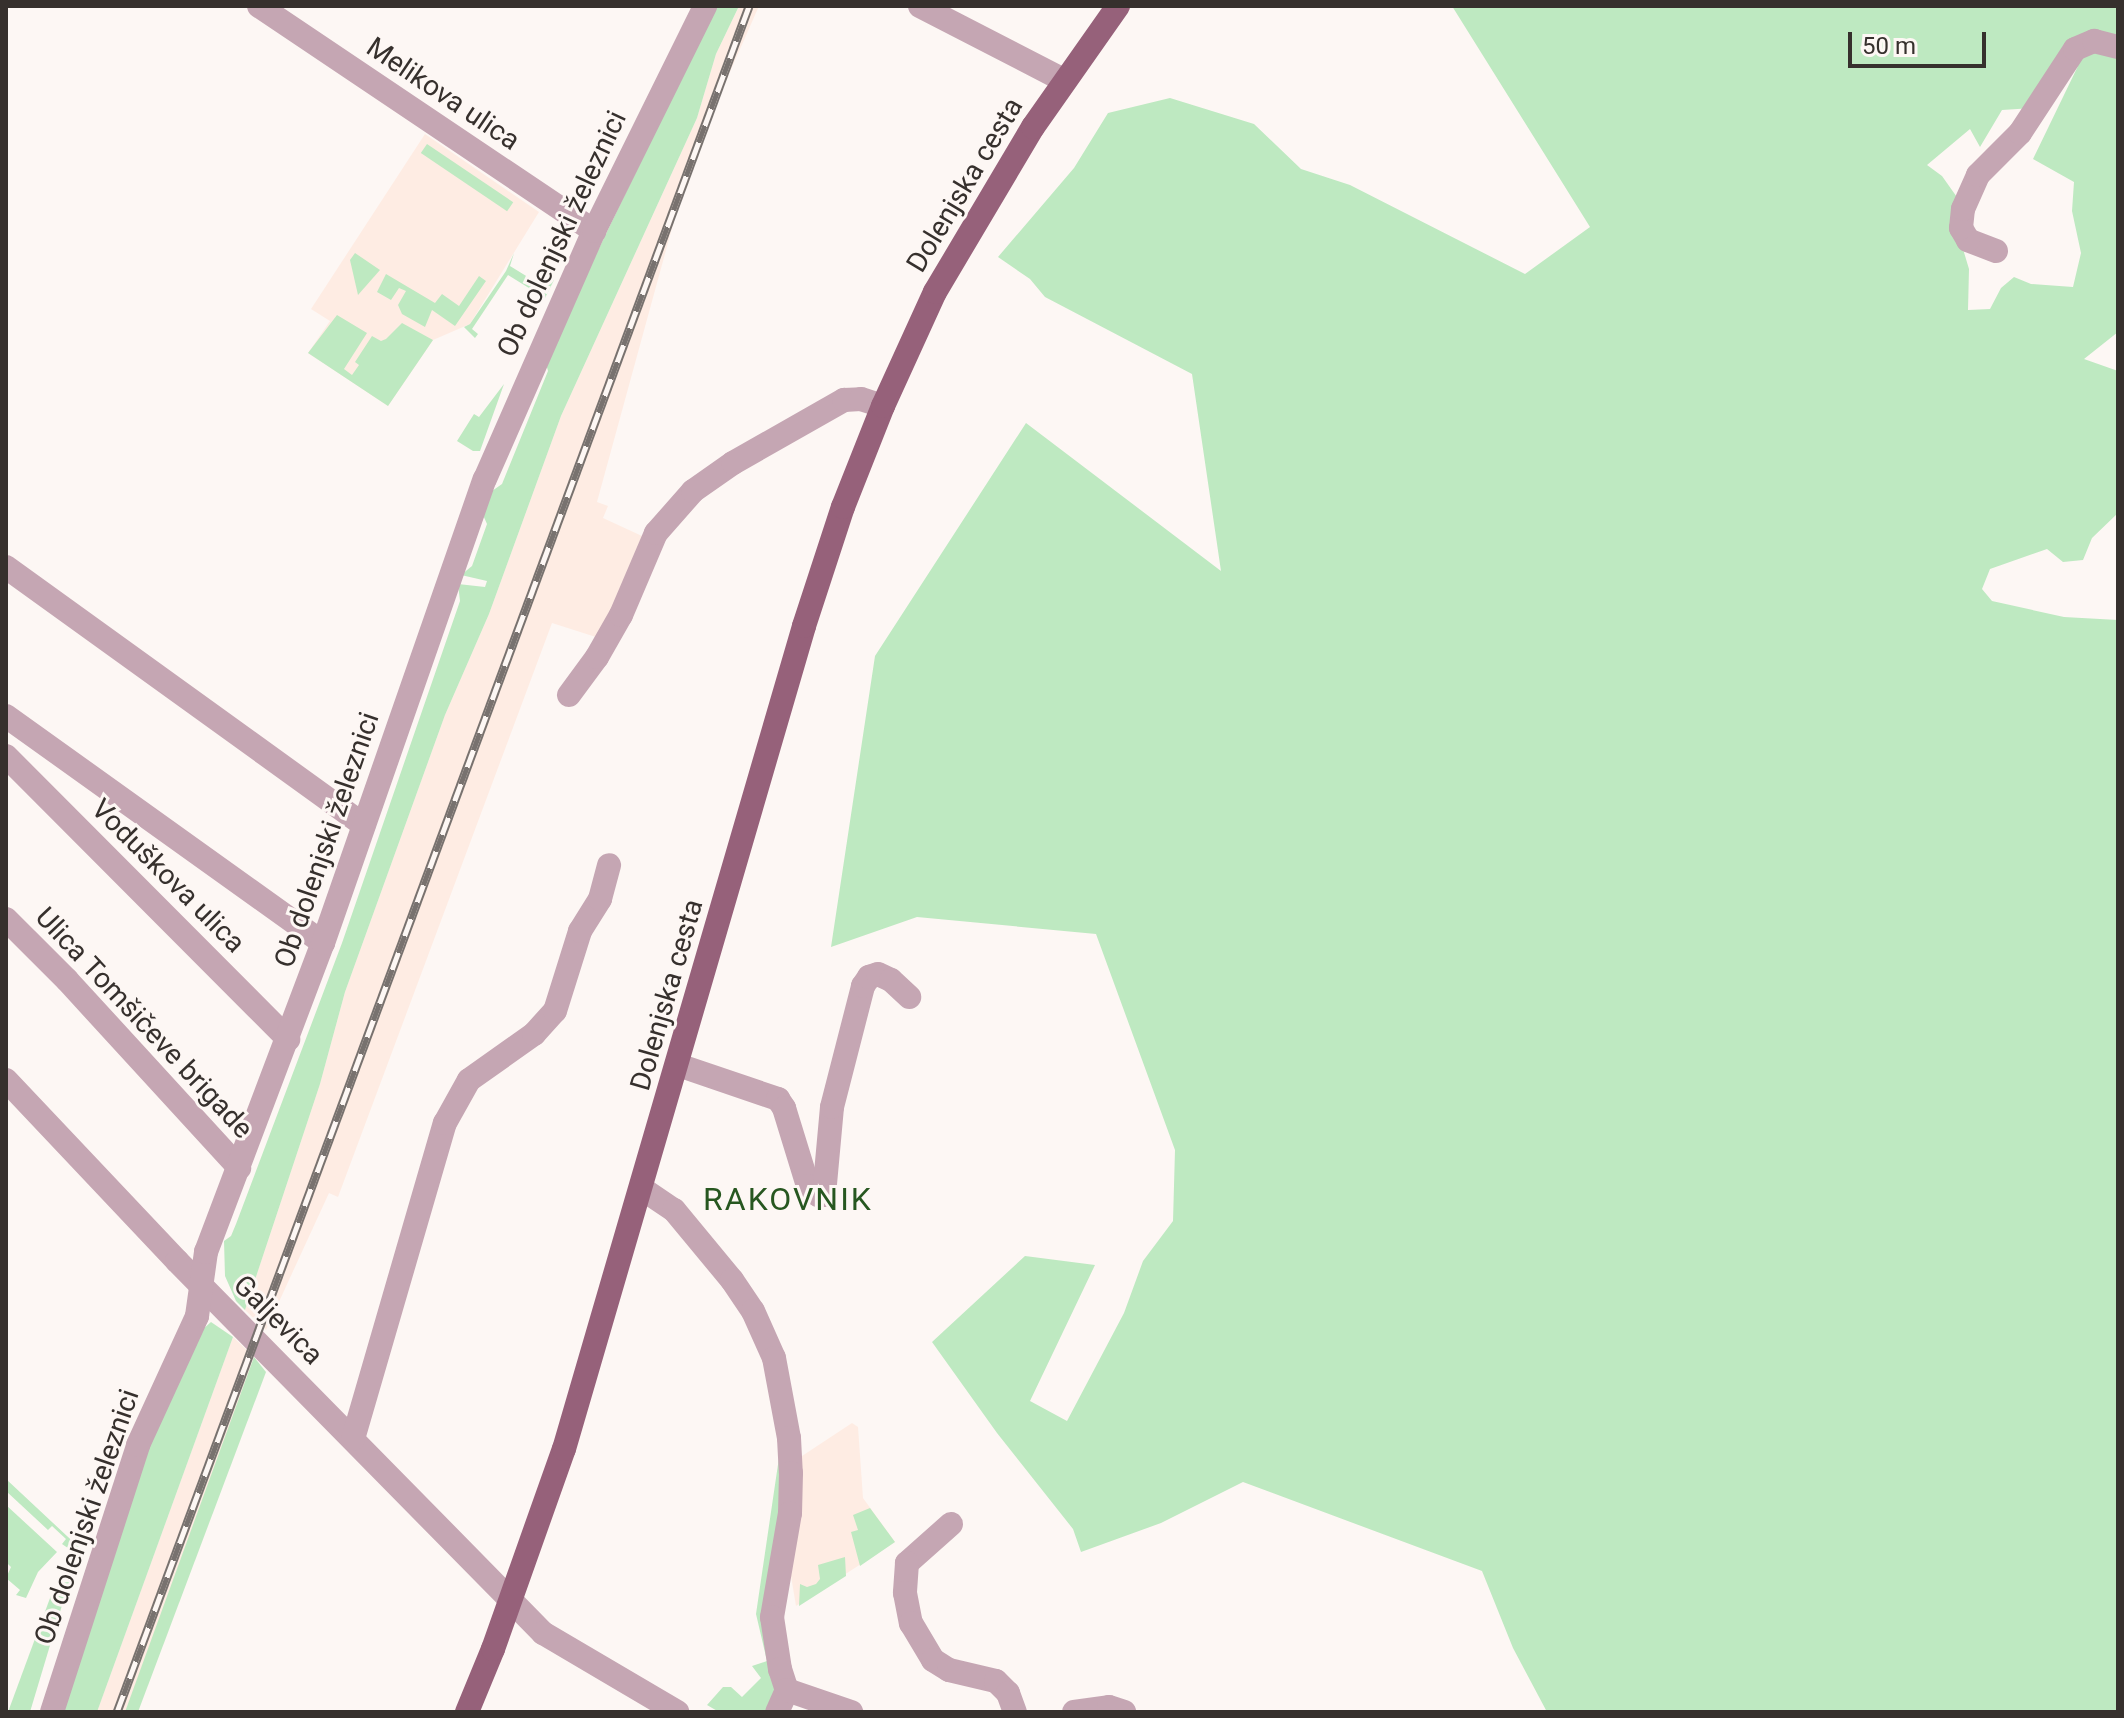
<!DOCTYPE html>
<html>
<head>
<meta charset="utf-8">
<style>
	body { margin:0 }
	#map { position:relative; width:2124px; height:1718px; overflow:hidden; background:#fdf7f4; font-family:Roboto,sans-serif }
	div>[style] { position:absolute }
	.built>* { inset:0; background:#feece3 }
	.green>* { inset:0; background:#bee9c1; transform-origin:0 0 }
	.minor>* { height:24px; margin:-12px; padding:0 12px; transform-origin:12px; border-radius:12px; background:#c5a6b3 }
	.major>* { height:24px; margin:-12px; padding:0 12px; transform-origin:12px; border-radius:12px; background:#96617a }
	.rail>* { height:9px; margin-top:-4.5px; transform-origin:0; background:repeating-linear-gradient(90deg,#fdf7f4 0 18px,#78726f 0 36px); box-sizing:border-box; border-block:2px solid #78726f }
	span { translate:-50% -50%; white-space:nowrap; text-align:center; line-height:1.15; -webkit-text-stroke:6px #fdf7f4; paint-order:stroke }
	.street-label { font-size:28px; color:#36302d }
	.quarter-label { font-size:32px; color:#275720; letter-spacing:2px }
	.frame { position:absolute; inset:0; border:8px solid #36302d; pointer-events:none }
	.scale { position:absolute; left:1848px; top:32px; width:138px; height:36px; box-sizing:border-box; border:4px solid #36302d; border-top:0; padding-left:10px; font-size:24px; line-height:28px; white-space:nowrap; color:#36302d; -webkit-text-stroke:6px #fdf7f4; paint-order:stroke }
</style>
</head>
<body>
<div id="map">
	<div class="built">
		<i style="clip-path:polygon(739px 6px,759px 6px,714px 108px,677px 210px,597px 502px,608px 506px,603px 518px,642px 536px,599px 638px,552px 623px,338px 1197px,329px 1193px,266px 1330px,245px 1310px,320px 1084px,345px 992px,445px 715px,489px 614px,561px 416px,697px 118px,716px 54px)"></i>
		<i style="clip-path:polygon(425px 134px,539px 212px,470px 324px,433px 340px,388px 406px,308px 353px,330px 321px,311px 309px)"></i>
		<i style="clip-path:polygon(233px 1337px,254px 1357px,152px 1644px,125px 1712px,97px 1712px)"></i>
		<i style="clip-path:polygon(852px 1423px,858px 1427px,863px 1498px,895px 1542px,796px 1606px,791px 1576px,799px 1458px)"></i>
	</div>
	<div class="green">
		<i style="clip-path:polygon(716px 6px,739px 6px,716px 54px,697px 118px,561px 416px,489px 614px,445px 715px,345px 992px,320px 1084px,245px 1310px,236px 1301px,225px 1276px,224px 1241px,231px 1236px,236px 1224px,342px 943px,460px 601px,458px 584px,485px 587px,487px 581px,461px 575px,472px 566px,487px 524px,483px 515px,492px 491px,502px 484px,548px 371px,545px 360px)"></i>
		<i style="clip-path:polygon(evenodd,1452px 6px,2118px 6px,2118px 332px,2084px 359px,2118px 371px,2118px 513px,2092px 538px,2083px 560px,2063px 562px,2047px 549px,1990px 569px,1982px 589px,1992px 601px,2064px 617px,2118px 620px,2118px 1712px,1547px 1712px,1513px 1648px,1482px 1571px,1243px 1482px,1161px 1523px,1081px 1552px,1073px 1529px,997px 1433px,932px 1342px,1025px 1256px,1095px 1265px,1030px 1401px,1067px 1421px,1124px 1313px,1143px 1261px,1173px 1221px,1175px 1150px,1096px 934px,917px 917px,831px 947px,875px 656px,1026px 423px,1221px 571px,1192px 374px,1045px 297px,1030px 279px,998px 257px,1074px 168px,1108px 113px,1170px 98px,1254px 124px,1301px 169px,1350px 185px,1525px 274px,1590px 227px,1452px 6px,2078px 66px,2033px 159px,2074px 182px,2072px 211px,2081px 253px,2073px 287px,2031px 284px,2014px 277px,2001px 288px,1990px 309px,1968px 310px,1969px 269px,1957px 229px,1959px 200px,1942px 176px,1927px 165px,1970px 129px,1980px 147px,2002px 110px,2033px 108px,2078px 66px)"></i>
		<i style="left:427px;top:144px;width:104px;height:11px;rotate:34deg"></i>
		<i style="clip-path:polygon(355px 253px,380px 270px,358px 295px,350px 260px)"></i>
		<i style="clip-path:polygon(514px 253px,510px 266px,544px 287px,551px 277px,554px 280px,545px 298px,508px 275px,472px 329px,478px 334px,475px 338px,464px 327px,470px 324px,506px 271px)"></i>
		<i style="clip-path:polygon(386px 274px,435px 303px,442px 294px,459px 306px,479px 276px,486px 281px,455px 326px,432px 310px,425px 327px,402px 314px,398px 305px,406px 291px,399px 288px,391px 300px,377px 292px)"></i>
		<i style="clip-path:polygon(337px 315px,367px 333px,344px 369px,352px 375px,359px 365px,355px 362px,372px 336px,381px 341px,386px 339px,402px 323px,433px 340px,388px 406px,308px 353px)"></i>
		<i style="clip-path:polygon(504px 384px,480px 451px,473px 451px,457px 441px,474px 414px,479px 417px)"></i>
		<i style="clip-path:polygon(211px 1322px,233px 1337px,97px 1712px,63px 1712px,147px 1450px,202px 1330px)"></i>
		<i style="clip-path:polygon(254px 1357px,266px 1372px,138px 1712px,125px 1712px)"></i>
		<i style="clip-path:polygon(781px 1444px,775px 1692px,768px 1712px,719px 1712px,707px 1705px,723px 1687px,731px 1687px,742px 1697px,761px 1678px,752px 1666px,767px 1661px,756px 1614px)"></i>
		<i style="clip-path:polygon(6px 1479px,83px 1551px,81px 1557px,62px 1544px,66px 1539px,52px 1526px,48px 1530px,6px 1491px)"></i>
		<i style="clip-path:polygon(6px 1505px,57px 1552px,38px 1572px,26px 1598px,16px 1595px,20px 1590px,6px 1578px,11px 1567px,6px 1562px)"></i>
		<i style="clip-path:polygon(870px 1508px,895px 1542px,860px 1566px,851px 1532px,858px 1530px,853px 1515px)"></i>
		<i style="clip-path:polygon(845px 1557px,846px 1576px,799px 1606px,800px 1584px,807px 1587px,816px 1584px,820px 1579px,818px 1565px)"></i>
		<i style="clip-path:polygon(69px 1582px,30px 1712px,8px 1712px,53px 1590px,60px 1583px)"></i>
	</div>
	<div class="minor">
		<i style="left:259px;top:6px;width:404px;rotate:33.9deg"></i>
		<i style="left:920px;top:6px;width:163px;rotate:27.3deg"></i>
		<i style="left:1996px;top:251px;width:30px;rotate:-159deg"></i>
		<i style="left:1968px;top:240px;width:14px;rotate:-120deg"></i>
		<i style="left:1961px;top:228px;width:19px;rotate:-84deg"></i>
		<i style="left:1963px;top:209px;width:37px;rotate:-66deg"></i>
		<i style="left:1978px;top:175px;width:59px;rotate:-45deg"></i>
		<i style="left:2020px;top:133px;width:100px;rotate:-56.8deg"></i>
		<i style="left:2075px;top:49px;width:21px;rotate:-23deg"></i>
		<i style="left:2094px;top:41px;width:25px;rotate:14deg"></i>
		<i style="left:6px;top:567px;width:441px;rotate:35.8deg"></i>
		<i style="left:569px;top:695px;width:47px;rotate:-53.6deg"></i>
		<i style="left:597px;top:657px;width:48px;rotate:-60.3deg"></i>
		<i style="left:621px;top:615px;width:89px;rotate:-66.9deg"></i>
		<i style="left:656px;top:533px;width:56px;rotate:-48.6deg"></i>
		<i style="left:693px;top:491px;width:49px;rotate:-35deg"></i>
		<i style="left:733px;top:463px;width:128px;rotate:-29.6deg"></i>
		<i style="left:844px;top:400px;width:17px;rotate:-3deg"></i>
		<i style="left:861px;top:399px;width:23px;rotate:18deg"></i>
		<i style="left:6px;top:716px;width:390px;rotate:35.6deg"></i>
		<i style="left:6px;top:756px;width:400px;rotate:45.1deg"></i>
		<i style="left:6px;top:919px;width:86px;rotate:45deg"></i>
		<i style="left:67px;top:980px;width:255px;rotate:47.5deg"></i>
		<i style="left:678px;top:1065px;width:106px;rotate:18.8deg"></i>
		<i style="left:778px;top:1099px;width:11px;rotate:56deg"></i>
		<i style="left:784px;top:1108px;width:82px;rotate:72.9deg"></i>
		<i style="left:808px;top:1186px;width:13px;rotate:42deg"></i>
		<i style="left:818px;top:1195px;width:6px"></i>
		<i style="left:824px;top:1195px;width:88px;rotate:-84.8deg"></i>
		<i style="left:832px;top:1107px;width:125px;rotate:-75.6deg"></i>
		<i style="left:863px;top:986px;width:11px;rotate:-56deg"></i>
		<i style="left:869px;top:977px;width:9px;rotate:-18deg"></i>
		<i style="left:878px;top:974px;width:14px;rotate:25deg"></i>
		<i style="left:891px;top:980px;width:25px;rotate:43deg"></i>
		<i style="left:6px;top:1080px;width:249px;rotate:46.6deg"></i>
		<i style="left:177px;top:1261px;width:522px;rotate:45.47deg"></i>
		<i style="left:543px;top:1633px;width:156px;rotate:30.5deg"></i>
		<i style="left:641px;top:1188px;width:40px;rotate:34deg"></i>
		<i style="left:674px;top:1210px;width:91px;rotate:50.4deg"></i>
		<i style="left:732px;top:1280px;width:37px;rotate:56deg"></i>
		<i style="left:753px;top:1311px;width:51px;rotate:65.9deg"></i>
		<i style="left:774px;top:1358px;width:81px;rotate:79.4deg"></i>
		<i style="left:789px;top:1438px;width:35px;rotate:87deg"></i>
		<i style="left:791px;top:1473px;width:40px;rotate:91.4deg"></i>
		<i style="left:790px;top:1513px;width:106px;rotate:99.8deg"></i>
		<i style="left:772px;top:1617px;width:53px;rotate:81.3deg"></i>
		<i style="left:780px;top:1669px;width:22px;rotate:72deg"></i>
		<i style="left:787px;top:1690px;width:24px;rotate:114deg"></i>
		<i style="left:353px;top:1439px;width:329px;rotate:-73.8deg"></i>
		<i style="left:445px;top:1123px;width:49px;rotate:-60.8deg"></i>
		<i style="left:469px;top:1080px;width:80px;rotate:-35.3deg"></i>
		<i style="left:534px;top:1034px;width:31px;rotate:-48deg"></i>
		<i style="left:555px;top:1011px;width:84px;rotate:-72.6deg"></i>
		<i style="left:580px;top:931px;width:38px;rotate:-58deg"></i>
		<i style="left:600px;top:899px;width:35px;rotate:-75deg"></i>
		<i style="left:951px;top:1524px;width:59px;rotate:138.4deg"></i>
		<i style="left:907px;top:1563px;width:30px;rotate:94deg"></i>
		<i style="left:905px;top:1593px;width:31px;rotate:79deg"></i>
		<i style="left:911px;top:1623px;width:43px;rotate:59.3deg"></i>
		<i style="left:933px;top:1660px;width:19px;rotate:32deg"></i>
		<i style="left:949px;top:1670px;width:48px;rotate:13.2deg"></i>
		<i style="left:996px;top:1681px;width:17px;rotate:45deg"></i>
		<i style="left:1008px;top:1693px;width:20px;rotate:70deg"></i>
		<i style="left:787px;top:1690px;width:68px;rotate:19deg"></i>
		<i style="left:52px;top:1712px;width:281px;rotate:-72.1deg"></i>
		<i style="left:138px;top:1445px;width:142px;rotate:-65.4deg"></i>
		<i style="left:197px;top:1316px;width:65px;rotate:-82deg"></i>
		<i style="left:206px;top:1252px;width:330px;rotate:-69.3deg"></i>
		<i style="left:323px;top:943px;width:491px;rotate:-70.8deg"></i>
		<i style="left:485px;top:479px;width:271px;rotate:-66.3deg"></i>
		<i style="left:594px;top:231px;width:251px;rotate:-63.7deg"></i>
		<i style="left:1074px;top:1712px;width:35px;rotate:-8deg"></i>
		<i style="left:1109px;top:1707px;width:16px;rotate:18deg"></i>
	</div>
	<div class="major">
		<i style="left:467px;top:1712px;width:68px;rotate:-67.6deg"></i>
		<i style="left:493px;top:1649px;width:212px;rotate:-70.5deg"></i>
		<i style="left:564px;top:1449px;width:857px;rotate:-73.74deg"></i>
		<i style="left:804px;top:626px;width:125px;rotate:-71.9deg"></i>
		<i style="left:843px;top:507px;width:109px;rotate:-68.4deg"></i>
		<i style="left:883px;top:406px;width:125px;rotate:-65.5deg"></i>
		<i style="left:935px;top:292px;width:192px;rotate:-59.3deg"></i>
		<i style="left:1033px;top:127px;width:148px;rotate:-54.9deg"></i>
	</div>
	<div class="rail">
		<i style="left:117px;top:1712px;width:1819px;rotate:-69.67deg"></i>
	</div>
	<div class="street-label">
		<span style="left:443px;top:94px;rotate:34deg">Melikova ulica</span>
		<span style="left:965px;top:185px;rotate:-59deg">Dolenjska cesta</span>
		<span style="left:562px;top:234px;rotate:-65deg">Ob dolenjski železnici</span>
		<span style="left:327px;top:840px;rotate:-71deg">Ob dolenjski železnici</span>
		<span style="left:168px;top:876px;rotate:45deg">Voduškova ulica</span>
		<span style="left:667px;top:995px;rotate:-74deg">Dolenjska cesta</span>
		<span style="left:144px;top:1023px;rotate:47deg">Ulica Tomšičeve brigade</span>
		<span style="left:278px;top:1320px;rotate:45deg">Galjevica</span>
		<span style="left:87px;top:1517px;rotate:-71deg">Ob dolenjski železnici</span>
	</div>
	<div class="quarter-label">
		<span style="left:788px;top:1199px">RAKOVNIK</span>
	</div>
	<div class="frame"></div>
	<div class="scale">50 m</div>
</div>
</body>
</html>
